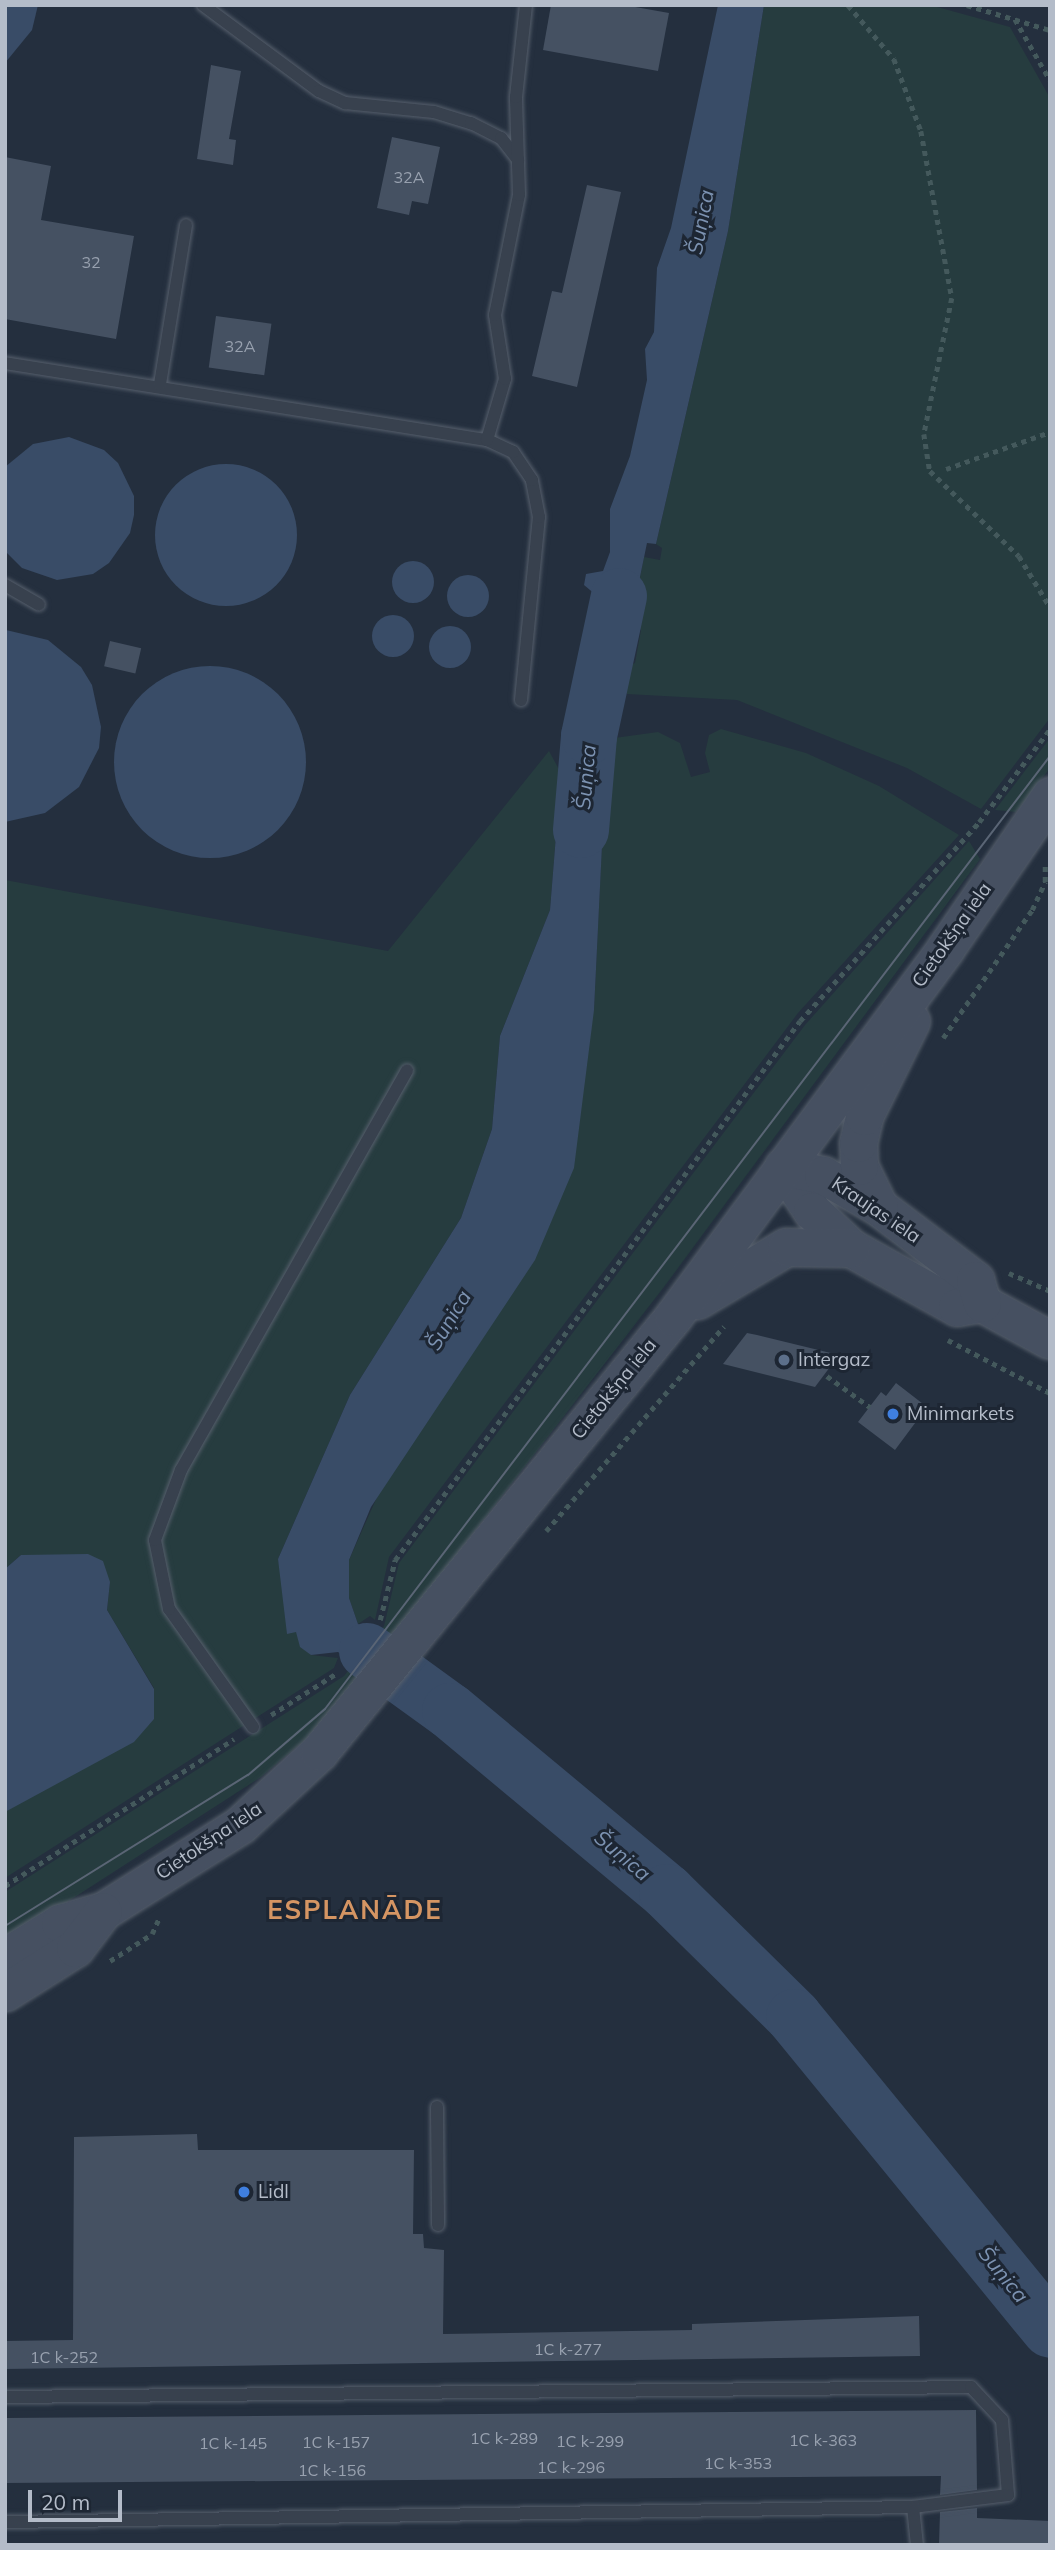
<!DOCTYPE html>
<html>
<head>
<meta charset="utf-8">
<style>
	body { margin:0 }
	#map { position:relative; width:1055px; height:2550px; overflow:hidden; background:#242f3e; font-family:Mulish,sans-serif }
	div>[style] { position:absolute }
	.green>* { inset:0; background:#263c3f }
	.water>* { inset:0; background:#394c67 }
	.round { border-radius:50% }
	.pier>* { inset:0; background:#242f3e; transform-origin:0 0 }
	.river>* { height:56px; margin:-28px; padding:0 28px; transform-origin:28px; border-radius:28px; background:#394c67 }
	.building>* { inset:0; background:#455162; transform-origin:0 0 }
	.path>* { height:4.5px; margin-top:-2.25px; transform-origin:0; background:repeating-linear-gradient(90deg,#44595c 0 5px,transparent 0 10px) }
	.roads { filter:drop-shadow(0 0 2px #565f6c) drop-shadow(0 0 2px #565f6c) }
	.lane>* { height:12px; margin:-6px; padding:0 6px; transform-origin:6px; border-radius:6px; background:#38414e }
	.secondary>* { height:37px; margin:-18.5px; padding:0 18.5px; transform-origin:18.5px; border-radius:18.5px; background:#465061 }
	.tram>* { height:2px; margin:-1px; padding:0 1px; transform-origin:1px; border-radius:1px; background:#5a6575 }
	.dots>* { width:19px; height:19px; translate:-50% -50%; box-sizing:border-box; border:4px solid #1d2633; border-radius:50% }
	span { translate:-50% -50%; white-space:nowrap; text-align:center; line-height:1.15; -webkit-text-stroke:6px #1d2633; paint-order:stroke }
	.number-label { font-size:16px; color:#98a1af }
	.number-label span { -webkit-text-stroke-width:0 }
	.street-label { font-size:19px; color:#b4bcc9 }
	.poi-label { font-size:19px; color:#b4bcc9 }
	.left { translate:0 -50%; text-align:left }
	.water-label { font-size:21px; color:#7c92b1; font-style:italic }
	.district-label { font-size:26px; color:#d59563; font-weight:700; letter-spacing:2px }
	.frame { position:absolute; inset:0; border:7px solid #b4bcc9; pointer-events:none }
	.scale { position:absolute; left:28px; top:2490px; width:94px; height:32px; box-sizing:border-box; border:4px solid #b4bcc9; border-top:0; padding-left:9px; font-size:21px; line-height:24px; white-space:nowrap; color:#b4bcc9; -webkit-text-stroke:5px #1d2633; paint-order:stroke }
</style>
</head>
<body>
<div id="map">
	<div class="green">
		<i style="clip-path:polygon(764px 5px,930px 5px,1010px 27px,1050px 98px,1050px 718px,981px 809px,907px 768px,737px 700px,627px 694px,626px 688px,609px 684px,611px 673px,635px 663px,641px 630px,631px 622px,644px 557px,660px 560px,662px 548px,656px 544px,728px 231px)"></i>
		<i style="clip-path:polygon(721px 729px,806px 753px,879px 786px,959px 835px,798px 1013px,389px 1557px,375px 1620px,370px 1616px,358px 1624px,349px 1598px,349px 1560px,594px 1010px,607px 739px,658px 732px,680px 743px,691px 777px,710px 772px,705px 753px,709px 735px)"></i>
		<i style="clip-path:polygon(1050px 738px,1050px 768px,1016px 812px,995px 810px)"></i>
		<i style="clip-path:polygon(549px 751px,561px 773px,550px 910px,500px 1036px,492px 1129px,461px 1218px,350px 1395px,278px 1559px,296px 1632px,311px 1655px,338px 1658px,334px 1668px,5px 1878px,5px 1812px,154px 1688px,107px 1610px,110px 1582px,21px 1555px,5px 1569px,5px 880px,388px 951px)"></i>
		<i style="clip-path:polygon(969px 841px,980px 859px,664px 1287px,395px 1634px,305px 1740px,261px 1777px,5px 1942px,5px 1892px,344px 1676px,384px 1626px,399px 1563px,805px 1025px)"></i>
	</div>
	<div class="water">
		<i style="clip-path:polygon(5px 5px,38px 5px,32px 30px,5px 63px)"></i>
		<i style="clip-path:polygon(718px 5px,764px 5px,728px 231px,656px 544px,647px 543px,621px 669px,595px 671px,589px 662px,596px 595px,584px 585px,586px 574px,603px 571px,610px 552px,610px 509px,630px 456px,647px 380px,645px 349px,654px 332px,657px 268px,671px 228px)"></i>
		<i style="clip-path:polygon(69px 437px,104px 450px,118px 463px,134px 496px,134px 515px,130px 533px,109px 563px,93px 574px,57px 580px,22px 568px,5px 551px,5px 467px,33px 444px)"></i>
		<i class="round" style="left:155px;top:464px;width:142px;height:142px"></i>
		<i class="round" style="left:392px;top:561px;width:42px;height:42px"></i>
		<i class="round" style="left:447px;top:575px;width:42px;height:42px"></i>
		<i class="round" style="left:372px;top:615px;width:42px;height:42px"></i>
		<i class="round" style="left:429px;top:626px;width:42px;height:42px"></i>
		<i style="clip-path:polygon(6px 630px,48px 640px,81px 667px,92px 685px,101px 727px,99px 748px,79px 787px,45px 813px,5px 822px)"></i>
		<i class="round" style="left:114px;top:666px;width:192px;height:192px"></i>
		<i style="clip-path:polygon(579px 750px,592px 752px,605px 784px,594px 1010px,574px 1168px,535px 1260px,371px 1507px,349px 1560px,349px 1598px,358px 1624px,437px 1685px,419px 1710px,338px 1652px,311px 1655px,300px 1647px,296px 1632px,287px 1634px,278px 1559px,350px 1395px,461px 1218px,492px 1129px,500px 1036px,550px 910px,561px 773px)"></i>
		<i style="clip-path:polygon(88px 1554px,103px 1561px,110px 1582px,107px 1610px,154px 1689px,154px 1719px,134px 1742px,5px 1812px,5px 1569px,21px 1555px)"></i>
	</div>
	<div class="pier">
		<i style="left:364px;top:1624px;width:82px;height:41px;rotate:38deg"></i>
	</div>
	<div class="river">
		<i style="left:581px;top:830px;width:94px;rotate:-85.1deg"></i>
		<i style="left:589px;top:736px;width:143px;rotate:-77.9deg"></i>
		<i style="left:367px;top:1651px;width:102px;rotate:35.9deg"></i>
		<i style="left:450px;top:1711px;width:283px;rotate:39.8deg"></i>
		<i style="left:667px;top:1892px;width:178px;rotate:44.5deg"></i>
		<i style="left:794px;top:2017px;width:404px;rotate:50.7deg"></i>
	</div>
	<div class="building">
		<i style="clip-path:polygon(551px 5px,624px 5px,669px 13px,658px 71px,543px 50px)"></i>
		<i style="clip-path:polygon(211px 65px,241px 71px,229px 139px,236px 140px,233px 165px,197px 159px)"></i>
		<i style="clip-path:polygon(392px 137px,440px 147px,428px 204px,412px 201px,409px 215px,377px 208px)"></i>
		<i style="clip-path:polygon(5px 157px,51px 166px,41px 220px,134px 236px,116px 339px,5px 319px)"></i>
		<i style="clip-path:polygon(587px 185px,621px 192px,577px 387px,532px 376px,552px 291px,562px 293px)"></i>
		<i style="left:216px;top:316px;width:56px;height:52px;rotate:8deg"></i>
		<i style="left:110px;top:641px;width:32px;height:26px;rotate:13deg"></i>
		<i style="clip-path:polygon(747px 1333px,757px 1335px,839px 1355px,815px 1387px,723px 1364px)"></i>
		<i style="clip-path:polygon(896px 1383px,927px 1407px,895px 1450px,858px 1422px,881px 1392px,886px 1396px)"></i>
		<i style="clip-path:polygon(197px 2134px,198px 2150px,414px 2150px,413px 2234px,423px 2234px,424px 2248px,444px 2250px,443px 2334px,692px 2330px,692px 2324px,919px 2316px,920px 2356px,5px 2369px,5px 2341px,73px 2340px,74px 2137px)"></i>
		<i style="clip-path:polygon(976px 2410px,977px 2490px,940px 2495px,941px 2476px,5px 2483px,5px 2418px)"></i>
		<i style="clip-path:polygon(977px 2508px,977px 2518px,1050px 2521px,1050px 2545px,939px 2545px,940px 2512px)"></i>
	</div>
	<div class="path">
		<i style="left:848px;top:5px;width:71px;rotate:49.6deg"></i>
		<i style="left:894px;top:59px;width:77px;rotate:69.4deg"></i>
		<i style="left:921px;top:131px;width:170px;rotate:79.5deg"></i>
		<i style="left:952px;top:298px;width:139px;rotate:101.6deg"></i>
		<i style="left:924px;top:434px;width:37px;rotate:81deg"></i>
		<i style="left:930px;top:471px;width:123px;rotate:43.7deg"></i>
		<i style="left:1019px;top:556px;width:60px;rotate:58.7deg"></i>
		<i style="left:967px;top:5px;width:87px;rotate:16.8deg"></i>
		<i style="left:1015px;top:19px;width:70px;rotate:60.2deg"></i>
		<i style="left:946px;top:469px;width:110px;rotate:-19.6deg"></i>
		<i style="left:943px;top:1038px;width:156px;rotate:-55.2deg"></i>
		<i style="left:1032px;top:910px;width:31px;rotate:-65deg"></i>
		<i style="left:1045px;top:882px;width:18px;rotate:-90deg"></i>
		<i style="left:1009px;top:1273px;width:45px;rotate:23.7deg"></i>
		<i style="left:948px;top:1340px;width:115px;rotate:27.5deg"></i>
		<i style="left:827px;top:1376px;width:53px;rotate:35.8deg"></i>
		<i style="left:546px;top:1531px;width:271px;rotate:-49deg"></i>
		<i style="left:380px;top:1620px;width:62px;rotate:-76deg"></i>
		<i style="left:395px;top:1560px;width:674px;rotate:-53.08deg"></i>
		<i style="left:800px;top:1021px;width:268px;rotate:-48deg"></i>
		<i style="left:979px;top:822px;width:117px;rotate:-52.6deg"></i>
		<i style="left:271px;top:1715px;width:78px;rotate:-32.5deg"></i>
		<i style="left:5px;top:1886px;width:272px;rotate:-32.7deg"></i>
		<i style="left:110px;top:1961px;width:50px;rotate:-32.7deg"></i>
		<i style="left:152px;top:1934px;width:17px;rotate:-66deg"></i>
	</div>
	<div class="roads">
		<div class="lane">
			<i style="left:203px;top:5px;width:144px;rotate:36.6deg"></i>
			<i style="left:319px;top:91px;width:29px;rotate:25deg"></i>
			<i style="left:345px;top:103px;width:89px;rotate:5.8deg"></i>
			<i style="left:434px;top:112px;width:39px;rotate:17deg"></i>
			<i style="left:471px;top:123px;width:34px;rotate:27deg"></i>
			<i style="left:501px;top:138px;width:28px;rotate:52deg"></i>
			<i style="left:5px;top:363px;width:488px;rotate:9.1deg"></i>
			<i style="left:160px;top:384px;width:161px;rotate:-80.7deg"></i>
			<i style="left:5px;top:585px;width:39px;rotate:30deg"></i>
			<i style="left:521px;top:700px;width:184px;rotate:-84.4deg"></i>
			<i style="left:539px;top:517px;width:38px;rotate:-101deg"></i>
			<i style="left:532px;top:480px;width:34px;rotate:-124deg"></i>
			<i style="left:513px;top:452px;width:29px;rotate:-155deg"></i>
			<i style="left:487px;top:440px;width:64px;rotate:-73.6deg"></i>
			<i style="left:505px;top:379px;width:65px;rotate:-98.9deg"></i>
			<i style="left:495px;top:315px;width:122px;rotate:-78.7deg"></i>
			<i style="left:519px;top:195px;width:98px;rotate:-91.8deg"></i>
			<i style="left:516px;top:97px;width:93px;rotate:-83.8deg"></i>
			<i style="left:253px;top:1727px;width:145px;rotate:-125.4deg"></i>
			<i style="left:169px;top:1609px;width:70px;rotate:-101.5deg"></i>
			<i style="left:155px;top:1540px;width:75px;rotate:-69.6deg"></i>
			<i style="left:181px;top:1470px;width:459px;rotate:-60.5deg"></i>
			<i style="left:437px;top:2107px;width:118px;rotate:89.5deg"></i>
			<i style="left:5px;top:2397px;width:966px;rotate:-0.59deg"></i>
			<i style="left:971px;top:2387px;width:45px;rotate:46.8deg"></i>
			<i style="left:1002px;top:2420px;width:75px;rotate:85.4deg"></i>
			<i style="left:1008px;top:2495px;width:96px;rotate:172.8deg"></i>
			<i style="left:913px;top:2507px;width:908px;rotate:179.05deg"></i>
			<i style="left:913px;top:2507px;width:38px;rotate:84deg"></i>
		</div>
		<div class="secondary">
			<i style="left:783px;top:1167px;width:53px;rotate:56.6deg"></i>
			<i style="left:812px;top:1211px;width:54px;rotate:43.5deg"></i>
			<i style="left:851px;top:1248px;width:121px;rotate:29.1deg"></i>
			<i style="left:957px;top:1307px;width:25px;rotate:-9deg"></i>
			<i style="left:982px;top:1303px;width:77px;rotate:28.6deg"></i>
			<i style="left:783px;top:1167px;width:41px;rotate:11.3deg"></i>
			<i style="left:823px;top:1175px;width:64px;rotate:29.7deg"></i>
			<i style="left:879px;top:1207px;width:121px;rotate:37.2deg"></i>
			<i style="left:975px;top:1280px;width:24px;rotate:73deg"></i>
			<i style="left:879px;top:1207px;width:46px;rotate:-116deg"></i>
			<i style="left:859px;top:1166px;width:23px;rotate:-92deg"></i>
			<i style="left:858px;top:1143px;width:28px;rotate:-77deg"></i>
			<i style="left:864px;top:1116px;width:106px;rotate:-63.7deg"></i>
			<i style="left:697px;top:1300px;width:104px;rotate:-30.8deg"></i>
			<i style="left:786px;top:1247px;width:65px;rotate:0.9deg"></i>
			<i style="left:5px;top:1957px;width:65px;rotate:-31.7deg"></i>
			<i style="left:60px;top:1923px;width:45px;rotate:-15.6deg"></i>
			<i style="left:103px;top:1911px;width:162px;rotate:-32.1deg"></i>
			<i style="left:240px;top:1825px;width:108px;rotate:-42.7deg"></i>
			<i style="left:319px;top:1752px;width:561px;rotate:-50.86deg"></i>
			<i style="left:673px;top:1317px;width:458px;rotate:-53.5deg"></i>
			<i style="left:945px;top:949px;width:186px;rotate:-55.5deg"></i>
			<i style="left:5px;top:1992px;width:83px;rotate:-32.2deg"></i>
			<i style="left:75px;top:1948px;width:46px;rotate:-52.9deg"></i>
		</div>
	</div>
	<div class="tram">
		<i style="left:5px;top:1926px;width:286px;rotate:-31.9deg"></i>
		<i style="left:248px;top:1775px;width:101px;rotate:-40.6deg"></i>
		<i style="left:325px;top:1709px;width:1197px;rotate:-52.74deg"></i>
	</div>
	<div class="dots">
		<i style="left:784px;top:1360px;background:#5c6f8a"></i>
		<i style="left:893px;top:1414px;background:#3f7fe0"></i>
		<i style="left:244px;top:2192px;background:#3f7fe0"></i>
	</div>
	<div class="number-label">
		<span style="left:409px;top:177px">32A</span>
		<span style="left:91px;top:262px">32</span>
		<span style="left:240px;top:346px">32A</span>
		<span style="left:568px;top:2349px">1C k-277</span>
		<span style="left:64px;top:2357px">1C k-252</span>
		<span style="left:504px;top:2438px">1C k-289</span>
		<span style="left:823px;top:2440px">1C k-363</span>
		<span style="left:590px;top:2441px">1C k-299</span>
		<span style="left:336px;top:2442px">1C k-157</span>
		<span style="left:233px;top:2443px">1C k-145</span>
		<span style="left:738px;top:2463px">1C k-353</span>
		<span style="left:571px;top:2467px">1C k-296</span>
		<span style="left:332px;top:2470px">1C k-156</span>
	</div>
	<div class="street-label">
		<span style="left:952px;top:935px;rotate:-55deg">Cietokšņa iela</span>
		<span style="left:876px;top:1210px;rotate:34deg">Kraujas iela</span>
		<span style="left:614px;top:1389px;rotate:-51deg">Cietokšņa iela</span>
		<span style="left:209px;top:1841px;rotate:-34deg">Cietokšņa iela</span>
	</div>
	<div class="poi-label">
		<span class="left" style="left:798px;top:1360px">Intergaz</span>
		<span class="left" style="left:907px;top:1414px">Minimarkets</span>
		<span class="left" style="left:258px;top:2192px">Lidl</span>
	</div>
	<div class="water-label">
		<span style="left:700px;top:222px;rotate:-79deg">Šuņica</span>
		<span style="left:585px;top:777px;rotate:-85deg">Šuņica</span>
		<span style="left:448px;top:1320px;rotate:-59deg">Šuņica</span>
		<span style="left:623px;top:1855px;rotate:40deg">Šuņica</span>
		<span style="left:1004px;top:2274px;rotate:51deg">Šuņica</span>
	</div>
	<div class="district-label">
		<span style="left:355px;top:1910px">ESPLANĀDE</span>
	</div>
	<div class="frame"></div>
	<div class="scale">20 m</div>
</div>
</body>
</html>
